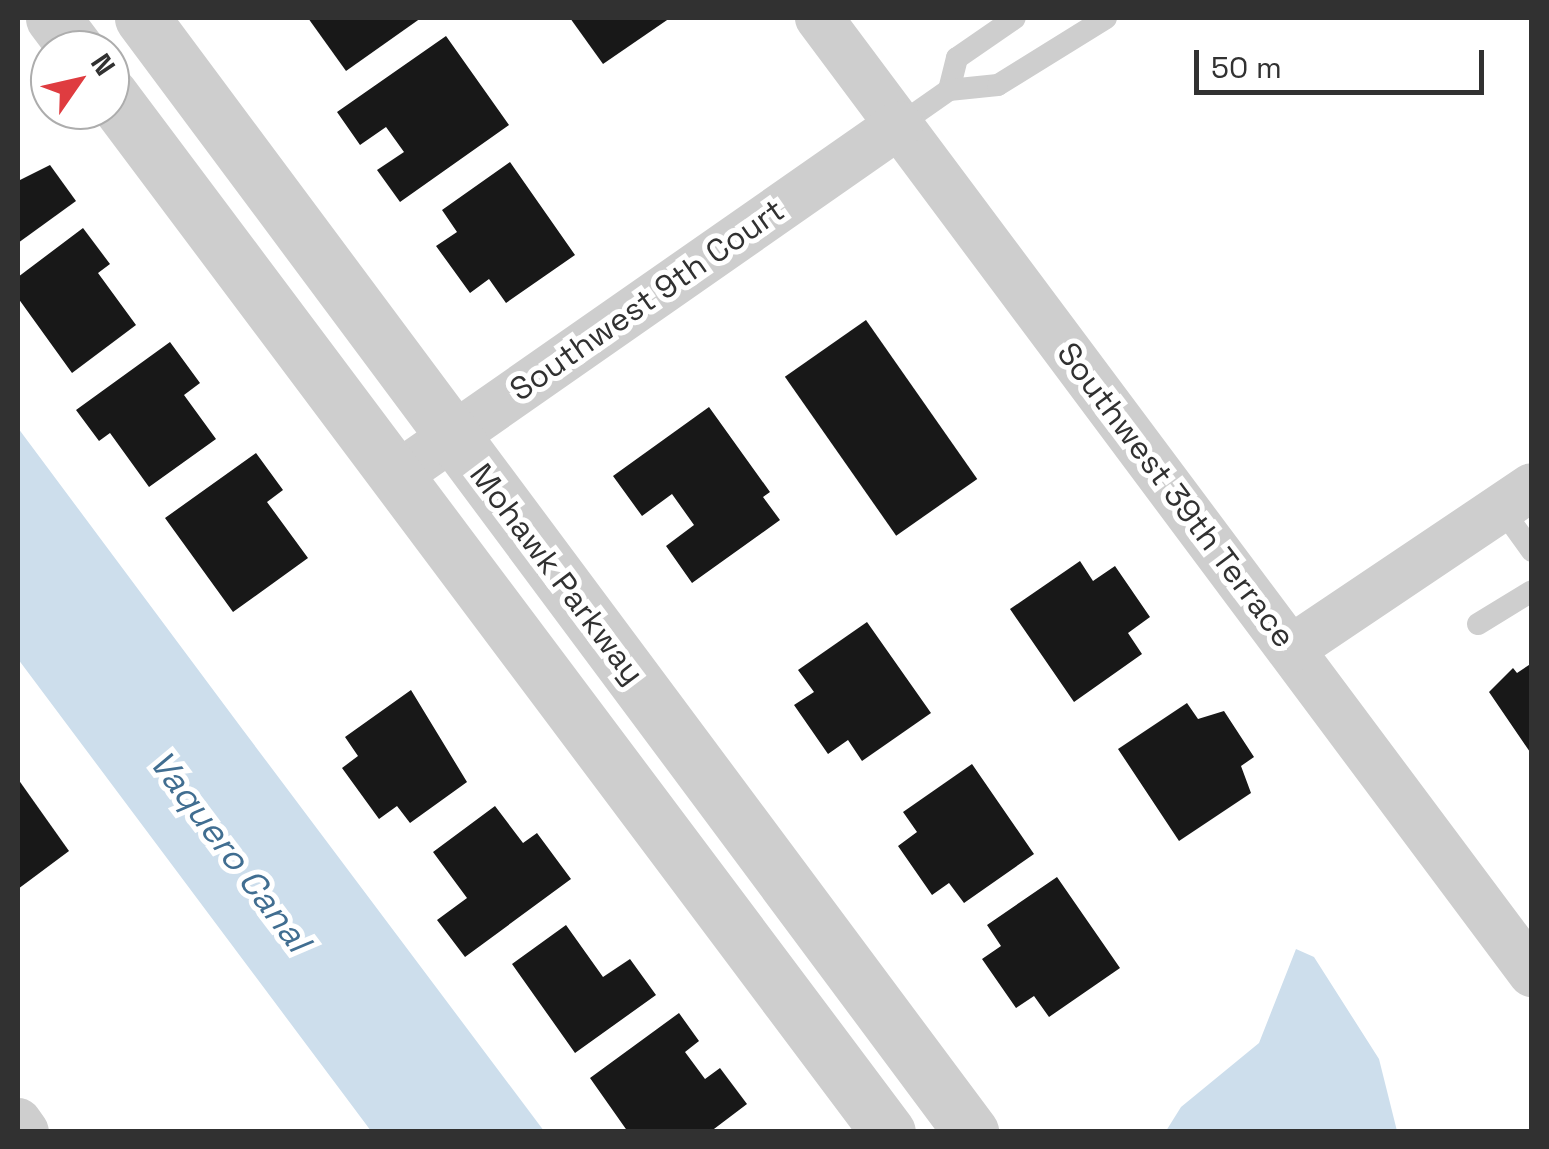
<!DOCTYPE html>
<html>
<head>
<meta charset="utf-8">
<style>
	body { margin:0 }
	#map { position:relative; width:1549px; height:1149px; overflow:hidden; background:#fff; font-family:"Space Grotesk",sans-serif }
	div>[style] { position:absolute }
	.water>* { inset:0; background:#cddeec }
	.building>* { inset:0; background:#181818; transform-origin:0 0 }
	.service>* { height:22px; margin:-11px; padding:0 11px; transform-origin:11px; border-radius:11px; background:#cecece }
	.minor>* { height:48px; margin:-24px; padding:0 24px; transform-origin:24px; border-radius:24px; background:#cecece }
	.tertiary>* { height:55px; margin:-27.5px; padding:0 27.5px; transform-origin:27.5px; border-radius:27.5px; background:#cecece }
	span { translate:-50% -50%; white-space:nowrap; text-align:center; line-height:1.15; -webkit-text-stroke:10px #fff; paint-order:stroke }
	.street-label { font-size:32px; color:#313131 }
	.water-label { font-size:35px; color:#416e91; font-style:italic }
	.frame { position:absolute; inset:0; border:20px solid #313131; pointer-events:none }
	.north { position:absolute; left:30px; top:30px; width:100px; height:100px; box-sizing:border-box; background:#fff; border:2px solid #adadad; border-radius:50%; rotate:56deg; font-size:28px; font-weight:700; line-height:40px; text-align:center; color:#313131 }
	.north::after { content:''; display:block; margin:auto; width:35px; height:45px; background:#df3c40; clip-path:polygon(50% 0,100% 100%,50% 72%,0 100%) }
	.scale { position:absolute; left:1194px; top:50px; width:290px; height:45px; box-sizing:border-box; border:5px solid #313131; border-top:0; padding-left:12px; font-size:30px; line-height:35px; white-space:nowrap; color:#313131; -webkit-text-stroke:8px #fff; paint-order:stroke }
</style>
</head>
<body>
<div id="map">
	<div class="water">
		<i style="clip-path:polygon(18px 428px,243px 730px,544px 1131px,371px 1131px,18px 659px)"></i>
		<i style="clip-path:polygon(1296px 949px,1314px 957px,1379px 1059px,1397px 1131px,1166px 1131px,1181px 1107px,1259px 1043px)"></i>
	</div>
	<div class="building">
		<i style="clip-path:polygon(308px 18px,421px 18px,346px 71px)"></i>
		<i style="clip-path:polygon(570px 18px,670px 18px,603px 64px)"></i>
		<i style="clip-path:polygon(446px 36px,509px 125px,400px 202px,377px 170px,404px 152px,386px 127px,360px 145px,337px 112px)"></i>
		<i style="clip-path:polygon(510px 162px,575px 255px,506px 303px,489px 279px,470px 293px,436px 246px,457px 232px,442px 210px)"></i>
		<i style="clip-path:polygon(50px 165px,76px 201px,18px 243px,18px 181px)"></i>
		<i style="clip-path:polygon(83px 228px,110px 264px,98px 273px,136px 325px,72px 373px,18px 298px,18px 277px)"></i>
		<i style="left:866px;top:320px;width:194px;height:99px;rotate:55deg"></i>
		<i style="clip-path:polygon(170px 342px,200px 383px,184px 395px,216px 439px,149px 487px,110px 433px,99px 441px,76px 410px)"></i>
		<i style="clip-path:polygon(709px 407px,770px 492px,763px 497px,780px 520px,692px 583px,666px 546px,694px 525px,672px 494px,642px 516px,613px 476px)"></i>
		<i style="clip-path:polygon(256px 453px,283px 490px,267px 502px,308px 558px,233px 612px,165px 518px)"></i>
		<i style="clip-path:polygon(1080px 561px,1093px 581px,1115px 566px,1150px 617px,1128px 633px,1142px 654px,1074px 702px,1010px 609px)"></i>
		<i style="clip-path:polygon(867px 622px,931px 713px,862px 761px,848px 740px,828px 754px,794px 705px,814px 692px,798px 670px)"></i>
		<i style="clip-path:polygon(1532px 663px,1532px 755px,1489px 692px,1513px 668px,1517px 673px)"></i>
		<i style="clip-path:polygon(411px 690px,467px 782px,410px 823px,397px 806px,379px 819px,342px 768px,358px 756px,345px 737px)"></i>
		<i style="clip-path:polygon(1187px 703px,1198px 719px,1224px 711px,1254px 757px,1241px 766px,1251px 793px,1179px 841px,1118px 749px)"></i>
		<i style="clip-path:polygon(972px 764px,1034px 854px,964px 903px,949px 883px,932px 895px,898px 846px,917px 832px,903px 812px)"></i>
		<i style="clip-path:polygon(18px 779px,69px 851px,18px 889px)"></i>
		<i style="clip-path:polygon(495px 806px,523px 843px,537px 833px,571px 879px,465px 957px,437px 920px,467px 898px,433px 852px)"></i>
		<i style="clip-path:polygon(1057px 877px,1120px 968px,1049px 1017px,1034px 996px,1016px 1008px,982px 959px,1001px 946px,987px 925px)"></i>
		<i style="clip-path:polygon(566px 925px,603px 977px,630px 959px,656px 995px,575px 1053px,512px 964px)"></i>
		<i style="clip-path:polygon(679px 1013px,699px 1041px,685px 1052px,705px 1079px,720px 1068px,747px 1104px,710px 1132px,628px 1132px,590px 1078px)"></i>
	</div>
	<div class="service">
		<i style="left:949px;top:90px;width:33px;rotate:-76deg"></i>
		<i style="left:957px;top:58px;width:70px;rotate:-34.6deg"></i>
		<i style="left:899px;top:125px;width:61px;rotate:-35deg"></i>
		<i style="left:949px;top:90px;width:49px;rotate:-5.8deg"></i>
		<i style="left:998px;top:85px;width:127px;rotate:-31.8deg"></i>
		<i style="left:1501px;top:508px;width:53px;rotate:54.2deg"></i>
		<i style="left:1478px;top:624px;width:63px;rotate:-31.4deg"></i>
	</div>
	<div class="minor">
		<i style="left:819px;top:18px;width:1192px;rotate:53.26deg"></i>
		<i style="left:396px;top:476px;width:613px;rotate:-34.91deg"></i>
		<i style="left:1291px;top:649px;width:290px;rotate:-33.9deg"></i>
		<i style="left:18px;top:1122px;width:12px;rotate:55deg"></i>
	</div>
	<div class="tertiary">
		<i style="left:53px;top:18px;width:40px;rotate:53deg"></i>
		<i style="left:142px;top:18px;width:1389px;rotate:53.34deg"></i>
		<i style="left:110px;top:94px;width:1297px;rotate:53.15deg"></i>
	</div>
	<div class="street-label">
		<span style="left:647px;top:300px;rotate:-35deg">Southwest 9th Court</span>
		<span style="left:1176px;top:495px;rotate:53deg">Southwest 39th Terrace</span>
		<span style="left:557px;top:574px;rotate:53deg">Mohawk Parkway</span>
	</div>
	<div class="water-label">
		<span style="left:230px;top:851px;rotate:53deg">Vaquero Canal</span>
	</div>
	<div class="frame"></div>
	<div class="north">N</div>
	<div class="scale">50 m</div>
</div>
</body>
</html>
